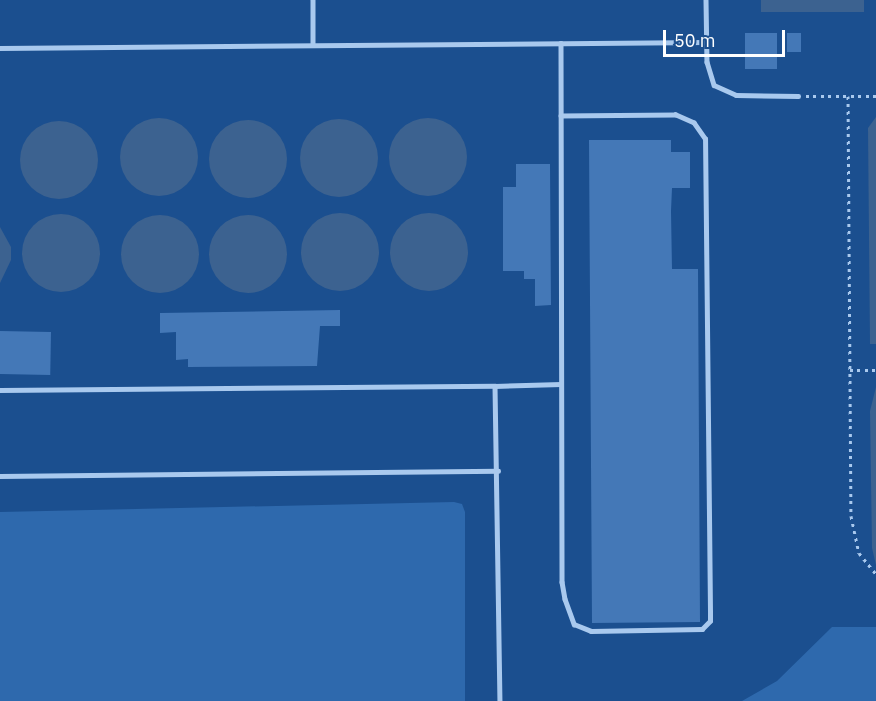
<!DOCTYPE html>
<html>
<head>
<meta charset="utf-8">
<style>
	body { margin:0 }
	#map { position:relative; width:876px; height:701px; overflow:hidden; background:#1b4f8f; font-family:"IBM Plex Sans",sans-serif }
	div>[style] { position:absolute }
	.green>* { inset:0; background:#2e69ad }
	.water>* { inset:0; background:#3c6290; transform-origin:0 0 }
	.round { border-radius:50% }
	.building>* { inset:0; background:#4478b7; transform-origin:0 0 }
	.path>* { height:3px; margin-top:-1.5px; transform-origin:0; background:repeating-linear-gradient(90deg,#a9c9ee 0 3px,transparent 0 7.5px) }
	.lane>* { height:4.5px; margin:-2.25px; padding:0 2.25px; transform-origin:2.25px; border-radius:2.25px; background:#a9c9ee }
	span { translate:-50% -50%; white-space:nowrap; text-align:center; line-height:1.15; -webkit-text-stroke:5px #1b4f8f; paint-order:stroke }
	.scale { position:absolute; left:663px; top:30px; width:122px; height:27px; box-sizing:border-box; border:3px solid #fff; border-top:0; padding-left:8px; font-size:18px; line-height:21px; white-space:nowrap; color:#fff; -webkit-text-stroke:4px #1b4f8f; paint-order:stroke }
</style>
</head>
<body>
<div id="map">
	<div class="green">
		<i style="clip-path:polygon(454px 502px,462px 504px,465px 512px,465px 701px,0 701px,0 512px)"></i>
		<i style="clip-path:polygon(832px 627px,876px 627px,876px 701px,742px 701px,777px 681px)"></i>
	</div>
	<div class="water">
		<i style="left:761px;top:0;width:103px;height:12px"></i>
		<i style="clip-path:polygon(876px 117px,876px 344px,870px 344px,868px 128px)"></i>
		<i class="round" style="left:389px;top:118px;width:78px;height:78px"></i>
		<i class="round" style="left:120px;top:118px;width:78px;height:78px"></i>
		<i class="round" style="left:300px;top:119px;width:78px;height:78px"></i>
		<i class="round" style="left:209px;top:120px;width:78px;height:78px"></i>
		<i class="round" style="left:20px;top:121px;width:78px;height:78px"></i>
		<i class="round" style="left:390px;top:213px;width:78px;height:78px"></i>
		<i class="round" style="left:301px;top:213px;width:78px;height:78px"></i>
		<i class="round" style="left:22px;top:214px;width:78px;height:78px"></i>
		<i class="round" style="left:121px;top:215px;width:78px;height:78px"></i>
		<i class="round" style="left:209px;top:215px;width:78px;height:78px"></i>
		<i style="clip-path:polygon(0 227px,11px 247px,11px 260px,0 283px)"></i>
		<i style="clip-path:polygon(876px 387px,876px 565px,872px 548px,870px 411px)"></i>
	</div>
	<div class="building">
		<i style="left:745px;top:33px;width:32px;height:36px"></i>
		<i style="left:787px;top:33px;width:14px;height:19px"></i>
		<i style="clip-path:polygon(589px 140px,671px 140px,671px 152px,690px 152px,690px 188px,672px 188px,671px 211px,672px 269px,698px 269px,700px 622px,592px 623px)"></i>
		<i style="clip-path:polygon(516px 164px,550px 164px,551px 305px,535px 306px,535px 279px,524px 279px,524px 271px,503px 271px,503px 187px,516px 187px)"></i>
		<i style="clip-path:polygon(340px 310px,340px 326px,320px 326px,317px 366px,188px 367px,188px 359px,176px 360px,176px 332px,160px 333px,160px 313px)"></i>
		<i style="left:0;top:331px;width:51px;height:43px;rotate:1deg"></i>
	</div>
	<div class="path">
		<i style="left:806px;top:96px;width:70px"></i>
		<i style="left:848px;top:96px;width:420px;rotate:89.6deg"></i>
		<i style="left:851px;top:516px;width:38px;rotate:78deg"></i>
		<i style="left:859px;top:553px;width:27px;rotate:51deg"></i>
		<i style="left:850px;top:370px;width:26px"></i>
	</div>
	<div class="lane">
		<i style="left:313px;top:0;width:45px;rotate:90deg"></i>
		<i style="left:706px;top:0;width:62px;rotate:89.1deg"></i>
		<i style="left:707px;top:62px;width:24px;rotate:73deg"></i>
		<i style="left:714px;top:85px;width:24px;rotate:24deg"></i>
		<i style="left:736px;top:95px;width:62px;rotate:0.9deg"></i>
		<i style="left:561px;top:43px;width:539px;rotate:89.89deg"></i>
		<i style="left:562px;top:582px;width:17px;rotate:80deg"></i>
		<i style="left:565px;top:599px;width:27px;rotate:70deg"></i>
		<i style="left:574px;top:624px;width:18px;rotate:22deg"></i>
		<i style="left:591px;top:631px;width:111px;rotate:-1deg"></i>
		<i style="left:702px;top:629px;width:11px;rotate:-45deg"></i>
		<i style="left:710px;top:621px;width:9px;rotate:-90deg"></i>
		<i style="left:710px;top:612px;width:473px;rotate:-90.6deg"></i>
		<i style="left:705px;top:139px;width:19px;rotate:-125deg"></i>
		<i style="left:694px;top:123px;width:20px;rotate:-156deg"></i>
		<i style="left:676px;top:115px;width:115px;rotate:179.5deg"></i>
		<i style="left:0;top:48px;width:706px;rotate:-0.49deg"></i>
		<i style="left:495px;top:386px;width:66px;rotate:-1.7deg"></i>
		<i style="left:0;top:390px;width:495px;rotate:-0.5deg"></i>
		<i style="left:495px;top:386px;width:315px;rotate:89.1deg"></i>
		<i style="left:0;top:476px;width:498px;rotate:-0.6deg"></i>
	</div>
	<div class="scale">50 m</div>
</div>
</body>
</html>
